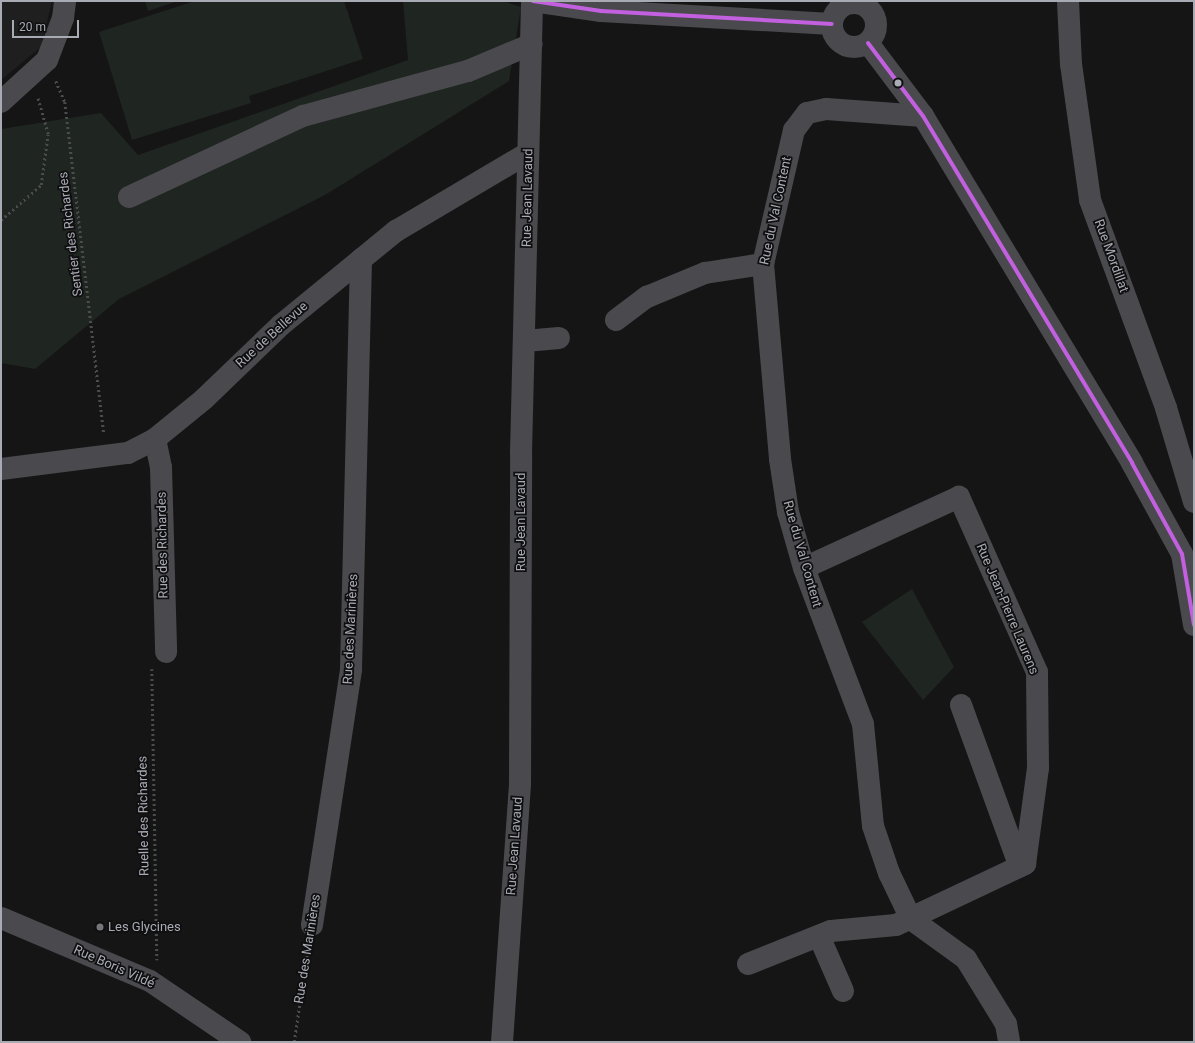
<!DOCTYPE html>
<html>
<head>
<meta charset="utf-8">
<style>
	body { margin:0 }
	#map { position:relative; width:1195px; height:1043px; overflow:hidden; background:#151515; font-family:Roboto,sans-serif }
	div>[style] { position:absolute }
	.built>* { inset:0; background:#1f1f20 }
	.green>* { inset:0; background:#1f2520 }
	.path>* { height:2.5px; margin-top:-1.25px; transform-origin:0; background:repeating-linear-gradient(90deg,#4b4c4e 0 2px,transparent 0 5px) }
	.minor>* { height:22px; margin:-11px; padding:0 11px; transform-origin:11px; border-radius:11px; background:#4a4a4e }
	.minor>.ring { margin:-11px; padding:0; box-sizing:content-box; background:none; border:22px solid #4a4a4e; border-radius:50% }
	.bus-1>* { height:4px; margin:-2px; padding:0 2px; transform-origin:2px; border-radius:2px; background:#c260e0 }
	.dots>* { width:11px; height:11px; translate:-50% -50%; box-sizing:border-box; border:2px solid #0f0f10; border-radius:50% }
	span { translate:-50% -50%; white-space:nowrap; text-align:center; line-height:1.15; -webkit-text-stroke:3.5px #0f0f10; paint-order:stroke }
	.street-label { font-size:13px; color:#a8aab4 }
	.poi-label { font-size:13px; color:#a8aab4 }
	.left { translate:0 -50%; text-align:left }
	.frame { position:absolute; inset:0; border:2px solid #a8aab4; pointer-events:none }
	.scale { position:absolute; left:12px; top:20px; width:67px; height:18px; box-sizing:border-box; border:2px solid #a8aab4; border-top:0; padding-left:5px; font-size:12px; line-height:14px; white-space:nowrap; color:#a8aab4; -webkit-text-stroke:3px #0f0f10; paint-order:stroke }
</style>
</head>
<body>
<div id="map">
	<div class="built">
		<i style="clip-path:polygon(1px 1px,52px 1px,41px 47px,1px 80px)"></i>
	</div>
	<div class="green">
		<i style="clip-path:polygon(145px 1px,178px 1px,148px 11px)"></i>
		<i style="clip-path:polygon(195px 1px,344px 1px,363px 59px,249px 96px,251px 103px,132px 140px,99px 32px)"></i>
		<i style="clip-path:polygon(403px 1px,503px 1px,521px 7px,509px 81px,325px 195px,119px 299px,35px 369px,1px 363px,1px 129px,101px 113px,138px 155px,408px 60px)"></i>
		<i style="clip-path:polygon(912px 589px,954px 667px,923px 700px,862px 622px)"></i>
	</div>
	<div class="path">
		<i style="left:56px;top:81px;width:23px;rotate:67deg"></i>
		<i style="left:65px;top:102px;width:334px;rotate:83.3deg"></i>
		<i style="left:1px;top:220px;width:53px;rotate:-41.2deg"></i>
		<i style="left:41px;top:185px;width:51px;rotate:-82.2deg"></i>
		<i style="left:48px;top:134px;width:37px;rotate:-106deg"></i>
		<i style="left:152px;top:669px;width:291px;rotate:89deg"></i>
		<i style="left:294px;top:1042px;width:96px;rotate:-81.6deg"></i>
	</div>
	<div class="minor">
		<i style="left:533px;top:1px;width:69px;rotate:8.4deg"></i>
		<i style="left:601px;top:11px;width:231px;rotate:3.2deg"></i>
		<i style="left:1068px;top:1px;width:63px;rotate:87.3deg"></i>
		<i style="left:1071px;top:64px;width:137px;rotate:82deg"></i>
		<i style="left:1090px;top:200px;width:221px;rotate:69.9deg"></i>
		<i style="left:1166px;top:408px;width:98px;rotate:73.4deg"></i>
		<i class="ring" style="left:832px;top:3px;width:22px;height:22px"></i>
		<i style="left:868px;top:43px;width:91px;rotate:53deg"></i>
		<i style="left:923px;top:116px;width:405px;rotate:58.9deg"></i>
		<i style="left:1132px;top:463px;width:104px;rotate:61.2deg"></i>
		<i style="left:1182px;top:554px;width:72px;rotate:80.4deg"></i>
		<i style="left:1px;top:102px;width:62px;rotate:-42.4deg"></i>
		<i style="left:47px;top:60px;width:45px;rotate:-69.1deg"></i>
		<i style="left:63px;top:18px;width:17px;rotate:-83deg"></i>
		<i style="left:923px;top:116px;width:97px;rotate:-175.9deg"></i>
		<i style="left:826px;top:109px;width:19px;rotate:168deg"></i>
		<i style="left:807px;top:113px;width:21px;rotate:127deg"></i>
		<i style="left:794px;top:130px;width:138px;rotate:103deg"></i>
		<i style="left:763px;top:264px;width:196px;rotate:85deg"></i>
		<i style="left:780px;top:459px;width:54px;rotate:81.4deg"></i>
		<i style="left:788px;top:512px;width:58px;rotate:74.1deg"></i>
		<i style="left:804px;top:568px;width:167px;rotate:69.3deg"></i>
		<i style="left:863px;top:724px;width:102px;rotate:84.4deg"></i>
		<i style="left:873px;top:826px;width:50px;rotate:71.2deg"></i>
		<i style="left:889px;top:873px;width:51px;rotate:64.4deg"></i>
		<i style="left:911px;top:919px;width:68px;rotate:36deg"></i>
		<i style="left:966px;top:959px;width:76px;rotate:58.4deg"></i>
		<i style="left:1006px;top:1024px;width:17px;rotate:80deg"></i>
		<i style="left:129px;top:197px;width:192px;rotate:-25deg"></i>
		<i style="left:303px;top:116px;width:171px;rotate:-15.3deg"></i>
		<i style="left:468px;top:71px;width:69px;rotate:-22.9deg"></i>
		<i style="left:616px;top:320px;width:39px;rotate:-37deg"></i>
		<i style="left:647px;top:297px;width:63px;rotate:-22.5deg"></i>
		<i style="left:705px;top:273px;width:59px;rotate:-8.8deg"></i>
		<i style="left:525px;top:341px;width:34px;rotate:-5deg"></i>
		<i style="left:155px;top:439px;width:30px;rotate:78deg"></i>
		<i style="left:161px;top:468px;width:184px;rotate:88.4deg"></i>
		<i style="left:1px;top:469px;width:128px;rotate:-7.2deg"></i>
		<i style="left:128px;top:453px;width:30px;rotate:-27deg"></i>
		<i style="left:155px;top:439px;width:63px;rotate:-39.2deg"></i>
		<i style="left:204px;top:399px;width:107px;rotate:-43.9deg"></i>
		<i style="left:281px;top:325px;width:149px;rotate:-39.3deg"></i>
		<i style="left:396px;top:231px;width:153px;rotate:-30.6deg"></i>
		<i style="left:961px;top:705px;width:172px;rotate:70deg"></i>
		<i style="left:1px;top:918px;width:162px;rotate:22.9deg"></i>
		<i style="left:150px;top:981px;width:109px;rotate:34.1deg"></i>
		<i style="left:312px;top:925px;width:259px;rotate:-81.3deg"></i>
		<i style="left:351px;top:669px;width:410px;rotate:-88.6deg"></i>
		<i style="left:819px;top:936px;width:60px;rotate:66.4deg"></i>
		<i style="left:748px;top:964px;width:89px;rotate:-21.7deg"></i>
		<i style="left:831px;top:931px;width:65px;rotate:-5.3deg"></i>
		<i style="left:896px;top:925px;width:143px;rotate:-25.3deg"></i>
		<i style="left:1025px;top:864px;width:97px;rotate:-82.3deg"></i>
		<i style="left:1038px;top:768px;width:96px;rotate:-90.6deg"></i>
		<i style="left:1037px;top:672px;width:192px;rotate:-114deg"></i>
		<i style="left:959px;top:497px;width:170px;rotate:155.4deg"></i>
		<i style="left:502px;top:1042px;width:259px;rotate:-86deg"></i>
		<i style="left:520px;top:784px;width:331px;rotate:-89.8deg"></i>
		<i style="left:521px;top:453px;width:452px;rotate:-88.6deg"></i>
	</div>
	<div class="bus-1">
		<i style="left:533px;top:1px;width:69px;rotate:8.4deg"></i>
		<i style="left:601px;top:11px;width:231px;rotate:3.2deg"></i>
		<i style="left:868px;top:43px;width:91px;rotate:53deg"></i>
		<i style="left:923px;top:116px;width:405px;rotate:58.9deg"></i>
		<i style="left:1132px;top:463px;width:104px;rotate:61.2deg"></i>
		<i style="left:1182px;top:554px;width:72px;rotate:80.4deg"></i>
	</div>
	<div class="dots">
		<i style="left:898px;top:83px;background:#a8aab4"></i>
		<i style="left:100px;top:927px;background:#75767c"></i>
	</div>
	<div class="street-label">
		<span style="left:528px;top:198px;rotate:-89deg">Rue Jean Lavaud</span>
		<span style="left:776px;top:211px;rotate:-78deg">Rue du Val Content</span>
		<span style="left:71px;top:234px;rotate:-97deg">Sentier des Richardes</span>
		<span style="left:1111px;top:256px;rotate:70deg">Rue Mordillat</span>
		<span style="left:272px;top:335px;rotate:-42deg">Rue de Bellevue</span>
		<span style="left:521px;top:522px;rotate:-90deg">Rue Jean Lavaud</span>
		<span style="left:163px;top:545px;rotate:-91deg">Rue des Richardes</span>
		<span style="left:802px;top:554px;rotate:74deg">Rue du Val Content</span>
		<span style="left:1007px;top:609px;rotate:67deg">Rue Jean-Pierre Laurens</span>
		<span style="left:351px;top:629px;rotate:-87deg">Rue des Marinières</span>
		<span style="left:144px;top:816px;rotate:-91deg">Ruelle des Richardes</span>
		<span style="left:515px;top:846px;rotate:-86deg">Rue Jean Lavaud</span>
		<span style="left:308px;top:949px;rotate:-81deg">Rue des Marinières</span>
		<span style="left:114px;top:967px;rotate:24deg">Rue Boris Vildé</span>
	</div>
	<div class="poi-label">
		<span class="left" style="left:108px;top:927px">Les Glycines</span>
	</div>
	<div class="frame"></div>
	<div class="scale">20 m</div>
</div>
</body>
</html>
